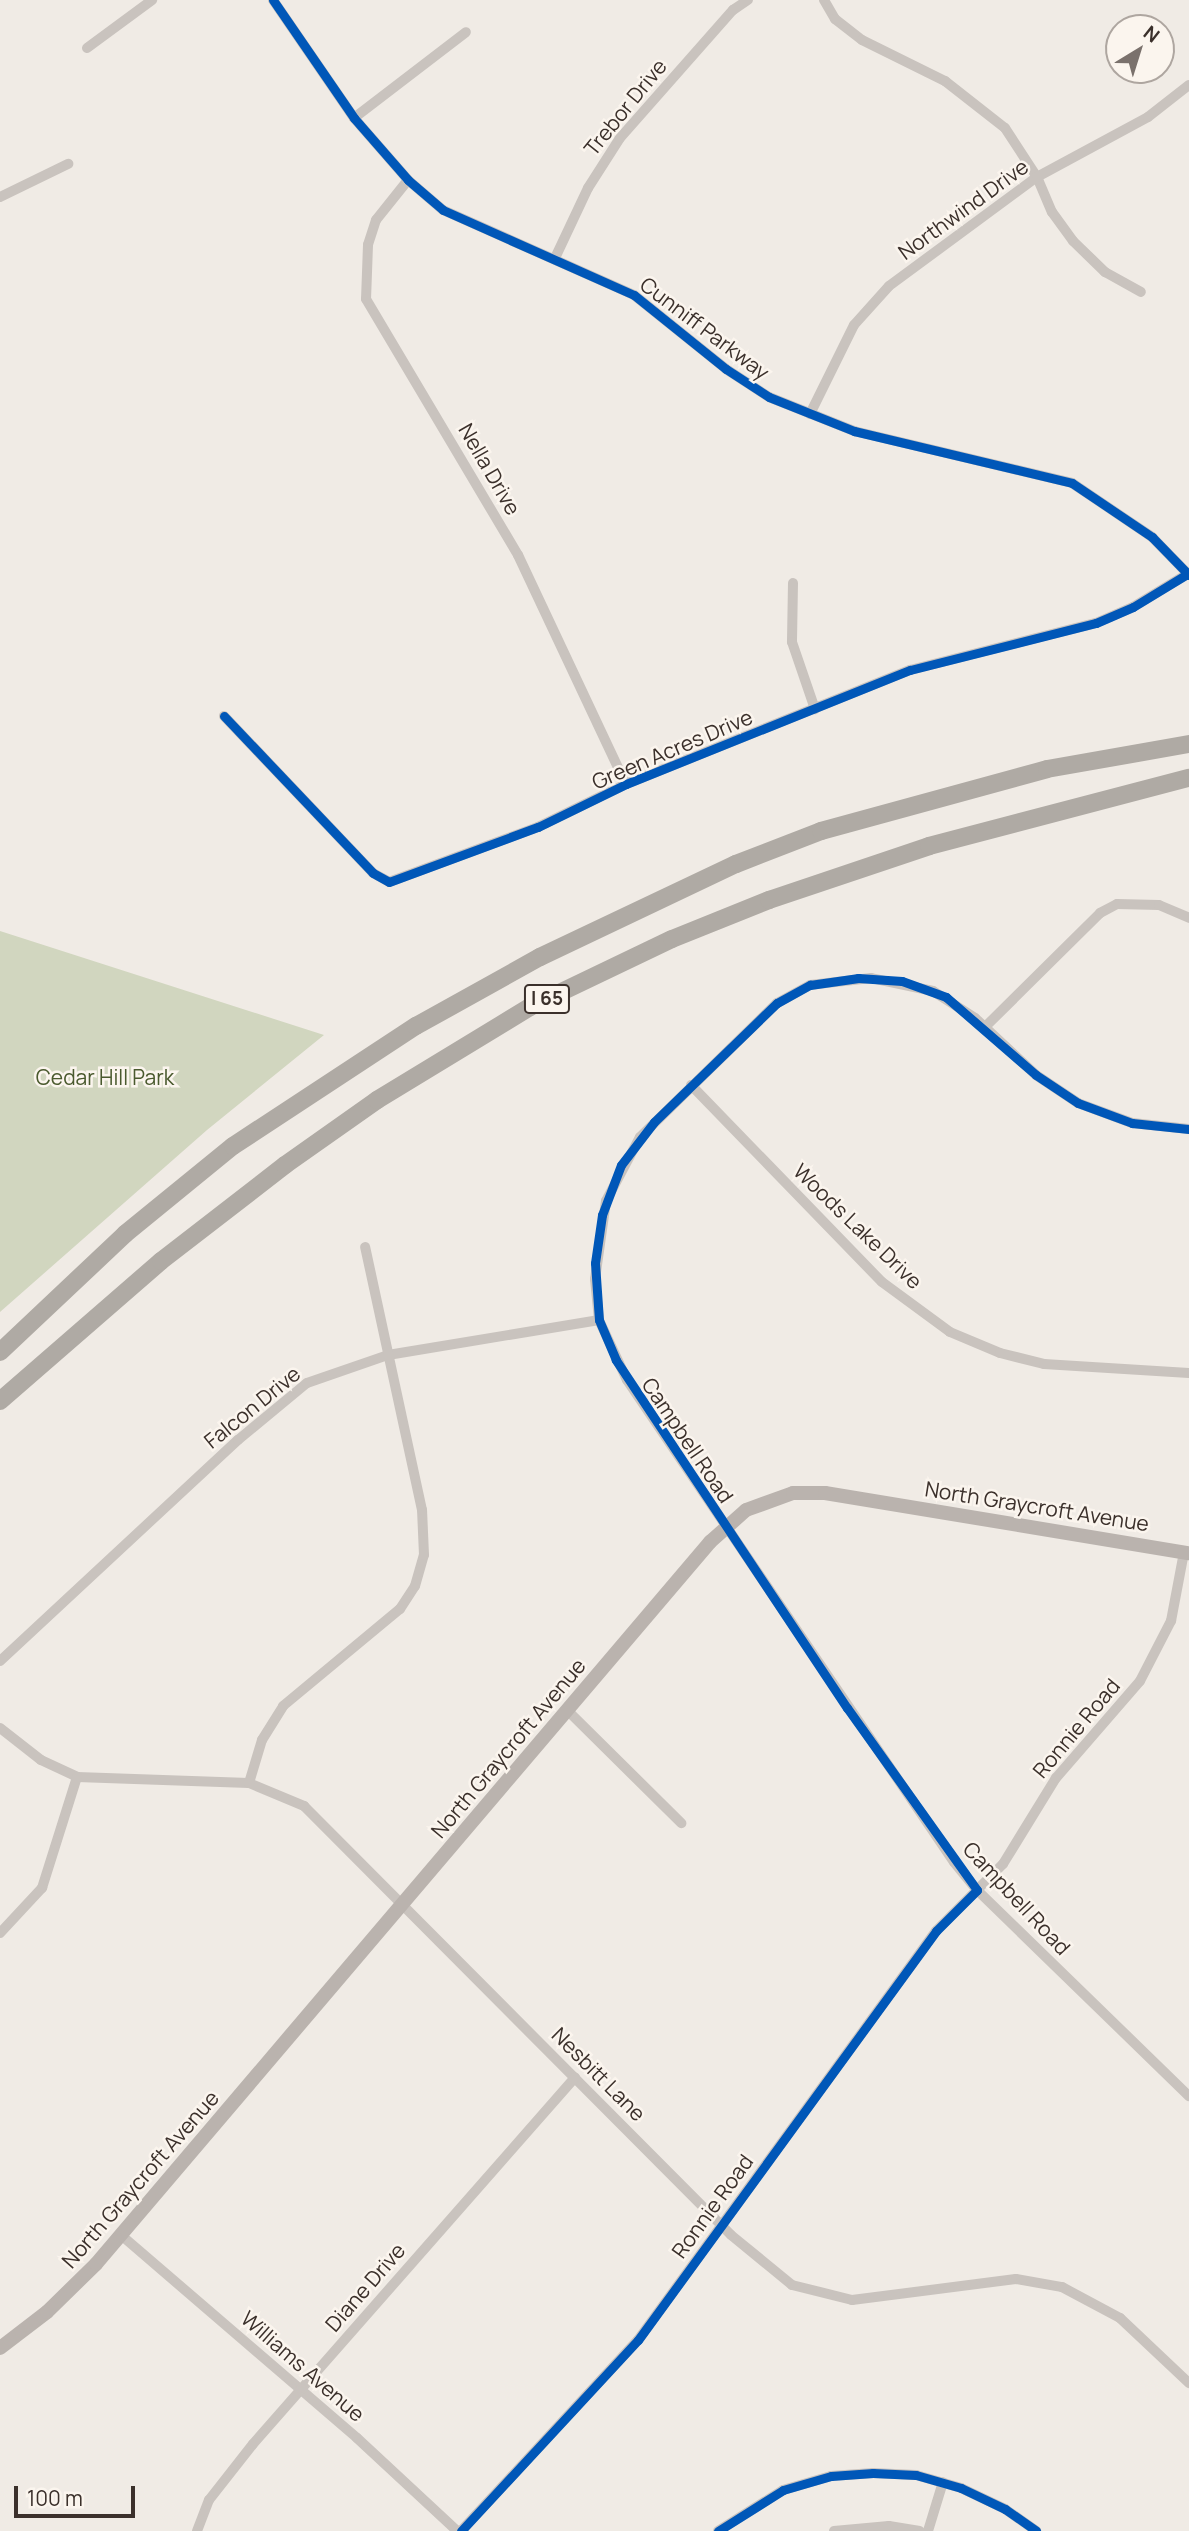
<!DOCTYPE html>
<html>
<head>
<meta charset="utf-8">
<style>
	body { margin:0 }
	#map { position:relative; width:1189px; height:2531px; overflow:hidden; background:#f0ebe5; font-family:Manrope,sans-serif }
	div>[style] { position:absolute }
	.green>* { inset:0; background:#d1d6bf }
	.street>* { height:10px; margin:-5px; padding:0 5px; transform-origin:5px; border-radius:5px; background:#c9c3be }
	.secondary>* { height:14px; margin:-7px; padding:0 7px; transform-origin:7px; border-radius:7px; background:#bab3ae }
	.highway>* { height:18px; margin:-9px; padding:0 9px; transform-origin:9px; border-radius:9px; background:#afaaa4 }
	.cycleway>* { height:9px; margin:-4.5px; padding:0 4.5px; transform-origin:4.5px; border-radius:4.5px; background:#0057b8 }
	span { translate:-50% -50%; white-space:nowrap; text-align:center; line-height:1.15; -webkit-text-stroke:5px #fbf5ee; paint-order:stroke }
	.shield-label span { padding:2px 5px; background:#fbf5ee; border:2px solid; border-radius:5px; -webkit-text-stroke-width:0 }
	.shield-label { font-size:19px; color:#3b302b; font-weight:700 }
	.street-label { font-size:21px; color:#3b302b }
	.park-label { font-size:21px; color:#4a5a2e }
	.north { position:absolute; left:1105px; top:14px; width:70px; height:70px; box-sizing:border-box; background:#fbf5ee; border:2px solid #aea6a0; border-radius:50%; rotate:38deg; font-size:19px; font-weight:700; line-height:28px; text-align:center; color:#3b302b }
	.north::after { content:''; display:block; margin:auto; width:24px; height:32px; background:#7a716c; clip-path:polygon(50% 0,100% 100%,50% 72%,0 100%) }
	.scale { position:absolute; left:14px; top:2486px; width:121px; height:32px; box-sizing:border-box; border:4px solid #3b302b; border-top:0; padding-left:9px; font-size:21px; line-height:24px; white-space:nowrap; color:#3b302b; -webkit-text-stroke:5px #fbf5ee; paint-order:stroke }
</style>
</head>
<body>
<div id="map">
	<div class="green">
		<i style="clip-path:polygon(0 931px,324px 1035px,207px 1130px,0 1312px)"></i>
	</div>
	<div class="street">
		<i style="left:273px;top:0;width:143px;rotate:55.5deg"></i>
		<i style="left:354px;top:118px;width:82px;rotate:48.9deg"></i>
		<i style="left:408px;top:180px;width:46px;rotate:40.6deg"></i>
		<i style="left:443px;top:210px;width:209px;rotate:24deg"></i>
		<i style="left:634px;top:295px;width:118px;rotate:38.8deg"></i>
		<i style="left:726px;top:369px;width:51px;rotate:33.1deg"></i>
		<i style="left:769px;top:397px;width:92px;rotate:21.8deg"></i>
		<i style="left:854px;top:431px;width:224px;rotate:13.4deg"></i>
		<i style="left:1072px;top:483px;width:97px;rotate:34deg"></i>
		<i style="left:1152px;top:537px;width:53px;rotate:45.8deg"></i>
		<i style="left:824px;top:0;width:22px;rotate:60deg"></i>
		<i style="left:835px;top:19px;width:34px;rotate:38deg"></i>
		<i style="left:862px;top:40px;width:93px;rotate:26.3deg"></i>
		<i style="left:945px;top:81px;width:76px;rotate:38.1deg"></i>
		<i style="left:1005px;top:128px;width:59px;rotate:56.9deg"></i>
		<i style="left:1037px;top:177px;width:38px;rotate:67deg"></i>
		<i style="left:1052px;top:212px;width:36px;rotate:54deg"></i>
		<i style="left:1073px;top:241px;width:45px;rotate:44.1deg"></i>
		<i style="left:1105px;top:272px;width:41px;rotate:29.1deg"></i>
		<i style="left:87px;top:48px;width:81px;rotate:-36.4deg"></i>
		<i style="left:354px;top:118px;width:141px;rotate:-37.5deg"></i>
		<i style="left:408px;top:180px;width:51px;rotate:128.7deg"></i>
		<i style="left:376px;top:220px;width:26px;rotate:108deg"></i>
		<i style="left:368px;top:245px;width:54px;rotate:92.1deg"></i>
		<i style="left:366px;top:299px;width:298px;rotate:59.3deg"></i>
		<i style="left:518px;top:555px;width:253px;rotate:64.8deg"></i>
		<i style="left:0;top:197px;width:76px;rotate:-25.9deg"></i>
		<i style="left:556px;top:256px;width:75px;rotate:-64.8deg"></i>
		<i style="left:588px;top:188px;width:59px;rotate:-57.4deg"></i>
		<i style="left:620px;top:138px;width:171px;rotate:-48.6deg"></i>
		<i style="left:733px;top:10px;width:18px;rotate:-34deg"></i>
		<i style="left:810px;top:414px;width:99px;rotate:-63.7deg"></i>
		<i style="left:854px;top:325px;width:52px;rotate:-48.1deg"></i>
		<i style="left:889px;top:286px;width:184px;rotate:-36.4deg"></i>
		<i style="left:1037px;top:177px;width:126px;rotate:-28.4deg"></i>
		<i style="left:1148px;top:117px;width:52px;rotate:-38deg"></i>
		<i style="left:793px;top:583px;width:59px;rotate:91deg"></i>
		<i style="left:792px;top:642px;width:71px;rotate:71.1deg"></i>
		<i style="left:224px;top:716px;width:216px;rotate:46.5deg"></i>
		<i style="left:373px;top:873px;width:18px;rotate:29deg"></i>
		<i style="left:389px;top:882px;width:159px;rotate:-20.3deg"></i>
		<i style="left:538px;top:827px;width:98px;rotate:-26deg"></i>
		<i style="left:626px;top:784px;width:306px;rotate:-21.9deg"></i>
		<i style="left:910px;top:670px;width:192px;rotate:-14.2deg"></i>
		<i style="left:1096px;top:623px;width:40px;rotate:-23.4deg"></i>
		<i style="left:1133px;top:607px;width:66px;rotate:-31.3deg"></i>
		<i style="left:985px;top:1027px;width:162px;rotate:-44.7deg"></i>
		<i style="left:1100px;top:913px;width:19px;rotate:-28deg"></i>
		<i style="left:1117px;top:904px;width:42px;rotate:1.4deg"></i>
		<i style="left:1159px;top:905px;width:33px;rotate:23deg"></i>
		<i style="left:691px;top:1085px;width:274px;rotate:45.9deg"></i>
		<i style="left:882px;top:1282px;width:84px;rotate:36.3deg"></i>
		<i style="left:950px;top:1332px;width:54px;rotate:22.8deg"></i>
		<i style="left:1000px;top:1353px;width:45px;rotate:14deg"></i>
		<i style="left:1044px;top:1364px;width:145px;rotate:3.6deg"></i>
		<i style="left:1189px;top:1129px;width:57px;rotate:-174deg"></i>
		<i style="left:1132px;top:1123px;width:58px;rotate:-159.7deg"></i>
		<i style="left:1078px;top:1103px;width:50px;rotate:-146.3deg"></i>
		<i style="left:1036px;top:1075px;width:83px;rotate:-136.9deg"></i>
		<i style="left:975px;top:1018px;width:50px;rotate:-147.3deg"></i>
		<i style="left:933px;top:991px;width:63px;rotate:-168.2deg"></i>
		<i style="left:871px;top:978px;width:61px;rotate:173.5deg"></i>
		<i style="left:810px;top:985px;width:38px;rotate:151deg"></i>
		<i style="left:777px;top:1003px;width:192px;rotate:135.6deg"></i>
		<i style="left:640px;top:1137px;width:72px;rotate:118deg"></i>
		<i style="left:606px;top:1201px;width:79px;rotate:98deg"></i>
		<i style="left:595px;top:1279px;width:41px;rotate:84.4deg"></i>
		<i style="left:599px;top:1320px;width:66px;rotate:65deg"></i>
		<i style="left:627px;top:1380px;width:582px;rotate:55.85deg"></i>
		<i style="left:954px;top:1862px;width:36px;rotate:51deg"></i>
		<i style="left:977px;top:1890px;width:296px;rotate:44.2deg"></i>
		<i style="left:0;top:1661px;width:325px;rotate:-42.9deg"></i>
		<i style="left:238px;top:1440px;width:89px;rotate:-39.6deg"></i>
		<i style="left:307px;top:1383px;width:86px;rotate:-19.1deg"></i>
		<i style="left:388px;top:1355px;width:214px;rotate:-9.4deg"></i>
		<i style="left:567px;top:1710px;width:161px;rotate:44.7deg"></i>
		<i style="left:0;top:1728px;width:52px;rotate:38deg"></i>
		<i style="left:41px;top:1760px;width:40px;rotate:25deg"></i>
		<i style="left:77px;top:1777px;width:172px;rotate:2deg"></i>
		<i style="left:249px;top:1783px;width:60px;rotate:22.7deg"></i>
		<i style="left:304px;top:1806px;width:605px;rotate:45.13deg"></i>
		<i style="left:731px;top:2235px;width:79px;rotate:39.3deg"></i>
		<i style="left:792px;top:2285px;width:62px;rotate:14deg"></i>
		<i style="left:852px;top:2300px;width:165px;rotate:-7.3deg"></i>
		<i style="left:1016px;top:2279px;width:47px;rotate:9.9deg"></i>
		<i style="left:1062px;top:2287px;width:66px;rotate:28.1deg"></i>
		<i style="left:1120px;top:2318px;width:95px;rotate:43.3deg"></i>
		<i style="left:249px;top:1783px;width:45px;rotate:-73.2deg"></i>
		<i style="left:262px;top:1740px;width:40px;rotate:-58deg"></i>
		<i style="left:283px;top:1706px;width:152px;rotate:-39.7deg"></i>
		<i style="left:400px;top:1609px;width:27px;rotate:-57deg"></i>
		<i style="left:415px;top:1586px;width:32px;rotate:-74deg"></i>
		<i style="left:424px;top:1555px;width:45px;rotate:-92.5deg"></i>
		<i style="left:422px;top:1510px;width:269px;rotate:-102.2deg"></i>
		<i style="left:0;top:1933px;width:62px;rotate:-47deg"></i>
		<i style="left:42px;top:1888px;width:116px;rotate:-72.5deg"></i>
		<i style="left:121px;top:2235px;width:311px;rotate:40.7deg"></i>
		<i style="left:357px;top:2438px;width:137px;rotate:42.9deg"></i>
		<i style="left:197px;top:2531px;width:33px;rotate:-69deg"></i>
		<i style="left:209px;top:2500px;width:71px;rotate:-51.8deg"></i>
		<i style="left:253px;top:2444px;width:488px;rotate:-48.7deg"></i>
		<i style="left:461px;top:2531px;width:260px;rotate:-47.2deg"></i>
		<i style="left:638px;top:2340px;width:506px;rotate:-53.92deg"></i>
		<i style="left:936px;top:1931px;width:95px;rotate:-45deg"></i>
		<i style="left:1003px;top:1864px;width:101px;rotate:-58.4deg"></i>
		<i style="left:1056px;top:1778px;width:128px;rotate:-49.1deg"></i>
		<i style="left:1140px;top:1681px;width:68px;rotate:-62.7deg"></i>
		<i style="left:1171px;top:1621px;width:70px;rotate:-79.3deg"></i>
		<i style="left:718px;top:2531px;width:77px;rotate:-32.2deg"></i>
		<i style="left:783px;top:2490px;width:50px;rotate:-16.3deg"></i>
		<i style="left:831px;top:2476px;width:42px;rotate:-4.1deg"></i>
		<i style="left:873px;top:2473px;width:43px;rotate:2.7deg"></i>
		<i style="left:916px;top:2475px;width:47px;rotate:16.1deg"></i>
		<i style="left:961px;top:2488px;width:49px;rotate:25.5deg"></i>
		<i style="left:1005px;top:2509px;width:38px;rotate:35deg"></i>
		<i style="left:834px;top:2531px;width:55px;rotate:-5.2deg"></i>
		<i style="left:889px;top:2526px;width:31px;rotate:9deg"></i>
		<i style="left:928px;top:2531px;width:51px;rotate:-73deg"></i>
	</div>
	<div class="secondary">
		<i style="left:0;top:2348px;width:59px;rotate:-37.5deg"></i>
		<i style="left:47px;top:2312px;width:69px;rotate:-44.4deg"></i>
		<i style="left:96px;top:2264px;width:948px;rotate:-49.62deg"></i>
		<i style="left:710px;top:1542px;width:48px;rotate:-41.6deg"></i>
		<i style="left:746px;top:1510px;width:50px;rotate:-19.9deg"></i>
		<i style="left:793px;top:1493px;width:32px"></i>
		<i style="left:825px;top:1493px;width:369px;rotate:9.4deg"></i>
	</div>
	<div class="highway">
		<i style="left:0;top:1352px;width:172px;rotate:-43.3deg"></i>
		<i style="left:125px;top:1234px;width:139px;rotate:-39.2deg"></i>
		<i style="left:233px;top:1146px;width:219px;rotate:-33.3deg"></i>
		<i style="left:416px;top:1026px;width:142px;rotate:-29.1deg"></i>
		<i style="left:540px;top:957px;width:217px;rotate:-25.4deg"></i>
		<i style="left:736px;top:864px;width:91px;rotate:-21.2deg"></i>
		<i style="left:821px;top:831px;width:234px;rotate:-15.3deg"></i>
		<i style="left:1047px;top:769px;width:144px;rotate:-10deg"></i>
		<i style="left:0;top:1401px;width:213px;rotate:-41deg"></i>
		<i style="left:161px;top:1261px;width:157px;rotate:-37.7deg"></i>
		<i style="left:285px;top:1165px;width:113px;rotate:-35.2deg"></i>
		<i style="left:377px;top:1100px;width:179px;rotate:-31.3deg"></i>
		<i style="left:530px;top:1007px;width:157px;rotate:-25.6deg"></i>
		<i style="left:672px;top:939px;width:105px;rotate:-21.9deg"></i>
		<i style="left:769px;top:900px;width:169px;rotate:-18.6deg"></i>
		<i style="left:929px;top:846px;width:269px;rotate:-14.7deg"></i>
	</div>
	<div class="cycleway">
		<i style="left:273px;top:0;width:143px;rotate:55.5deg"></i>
		<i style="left:354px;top:118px;width:82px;rotate:48.9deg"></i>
		<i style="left:408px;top:180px;width:46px;rotate:40.6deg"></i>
		<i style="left:443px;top:210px;width:209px;rotate:24deg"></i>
		<i style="left:634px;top:295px;width:118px;rotate:38.8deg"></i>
		<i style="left:726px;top:369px;width:51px;rotate:33.1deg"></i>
		<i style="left:769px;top:397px;width:92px;rotate:21.8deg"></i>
		<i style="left:854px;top:431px;width:224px;rotate:13.4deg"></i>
		<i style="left:1072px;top:483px;width:97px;rotate:34deg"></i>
		<i style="left:1152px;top:537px;width:53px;rotate:45.8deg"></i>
		<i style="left:224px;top:716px;width:216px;rotate:46.5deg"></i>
		<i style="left:373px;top:873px;width:18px;rotate:29deg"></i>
		<i style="left:389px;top:882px;width:159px;rotate:-20.3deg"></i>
		<i style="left:538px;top:827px;width:98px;rotate:-26deg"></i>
		<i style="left:626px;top:784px;width:306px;rotate:-21.9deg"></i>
		<i style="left:910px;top:670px;width:192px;rotate:-14.2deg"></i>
		<i style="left:1096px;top:623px;width:40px;rotate:-23.4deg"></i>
		<i style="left:1133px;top:607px;width:66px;rotate:-31.3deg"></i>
		<i style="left:461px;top:2531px;width:260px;rotate:-47.2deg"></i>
		<i style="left:638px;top:2340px;width:506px;rotate:-53.92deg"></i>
		<i style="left:936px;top:1931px;width:58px;rotate:-45deg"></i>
		<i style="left:977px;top:1890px;width:224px;rotate:-125.5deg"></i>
		<i style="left:847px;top:1708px;width:418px;rotate:-123.6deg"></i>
		<i style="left:616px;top:1360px;width:43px;rotate:-113deg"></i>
		<i style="left:599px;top:1320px;width:57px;rotate:-94deg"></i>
		<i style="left:595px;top:1263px;width:49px;rotate:-81.7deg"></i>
		<i style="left:602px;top:1215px;width:53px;rotate:-69.2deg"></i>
		<i style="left:621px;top:1165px;width:54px;rotate:-52.5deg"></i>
		<i style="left:654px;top:1122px;width:171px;rotate:-44.1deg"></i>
		<i style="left:777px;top:1003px;width:38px;rotate:-29deg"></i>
		<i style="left:810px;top:985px;width:49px;rotate:-8.3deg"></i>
		<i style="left:858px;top:978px;width:44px;rotate:3.9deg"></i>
		<i style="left:902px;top:981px;width:47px;rotate:20deg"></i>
		<i style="left:946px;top:997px;width:119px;rotate:40.9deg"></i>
		<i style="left:1036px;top:1075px;width:50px;rotate:33.7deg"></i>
		<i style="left:1078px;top:1103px;width:58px;rotate:20.3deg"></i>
		<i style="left:1132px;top:1123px;width:57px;rotate:6deg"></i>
		<i style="left:718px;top:2531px;width:77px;rotate:-32.2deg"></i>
		<i style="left:783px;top:2490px;width:50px;rotate:-16.3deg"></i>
		<i style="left:831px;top:2476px;width:42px;rotate:-4.1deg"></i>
		<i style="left:873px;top:2473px;width:43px;rotate:2.7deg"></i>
		<i style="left:916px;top:2475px;width:47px;rotate:16.1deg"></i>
		<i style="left:961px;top:2488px;width:49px;rotate:25.5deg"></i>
		<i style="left:1005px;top:2509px;width:38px;rotate:35deg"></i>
	</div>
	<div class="shield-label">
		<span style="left:547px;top:999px">I 65</span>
	</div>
	<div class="street-label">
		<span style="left:625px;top:107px;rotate:-51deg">Trebor Drive</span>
		<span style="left:963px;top:209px;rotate:-36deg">Northwind Drive</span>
		<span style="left:705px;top:328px;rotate:37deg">Cunniff Parkway</span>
		<span style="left:490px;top:469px;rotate:60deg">Nella Drive</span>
		<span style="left:672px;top:749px;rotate:-23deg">Green Acres Drive</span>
		<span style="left:858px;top:1226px;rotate:44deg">Woods Lake Drive</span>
		<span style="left:252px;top:1407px;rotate:-39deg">Falcon Drive</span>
		<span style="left:688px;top:1440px;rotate:56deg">Campbell Road</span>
		<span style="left:1037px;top:1506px;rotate:9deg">North Graycroft Avenue</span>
		<span style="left:1076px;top:1728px;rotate:-50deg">Ronnie Road</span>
		<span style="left:508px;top:1748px;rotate:-50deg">North Graycroft Avenue</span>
		<span style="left:1017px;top:1898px;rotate:47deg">Campbell Road</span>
		<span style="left:599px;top:2074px;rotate:45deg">Nesbitt Lane</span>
		<span style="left:140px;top:2179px;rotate:-49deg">North Graycroft Avenue</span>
		<span style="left:712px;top:2206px;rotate:-54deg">Ronnie Road</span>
		<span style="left:365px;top:2287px;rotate:-49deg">Diane Drive</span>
		<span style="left:303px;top:2366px;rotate:41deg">Williams Avenue</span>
	</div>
	<div class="park-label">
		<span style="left:105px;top:1077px">Cedar Hill Park</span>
	</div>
	<div class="north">N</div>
	<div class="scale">100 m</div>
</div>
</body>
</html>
